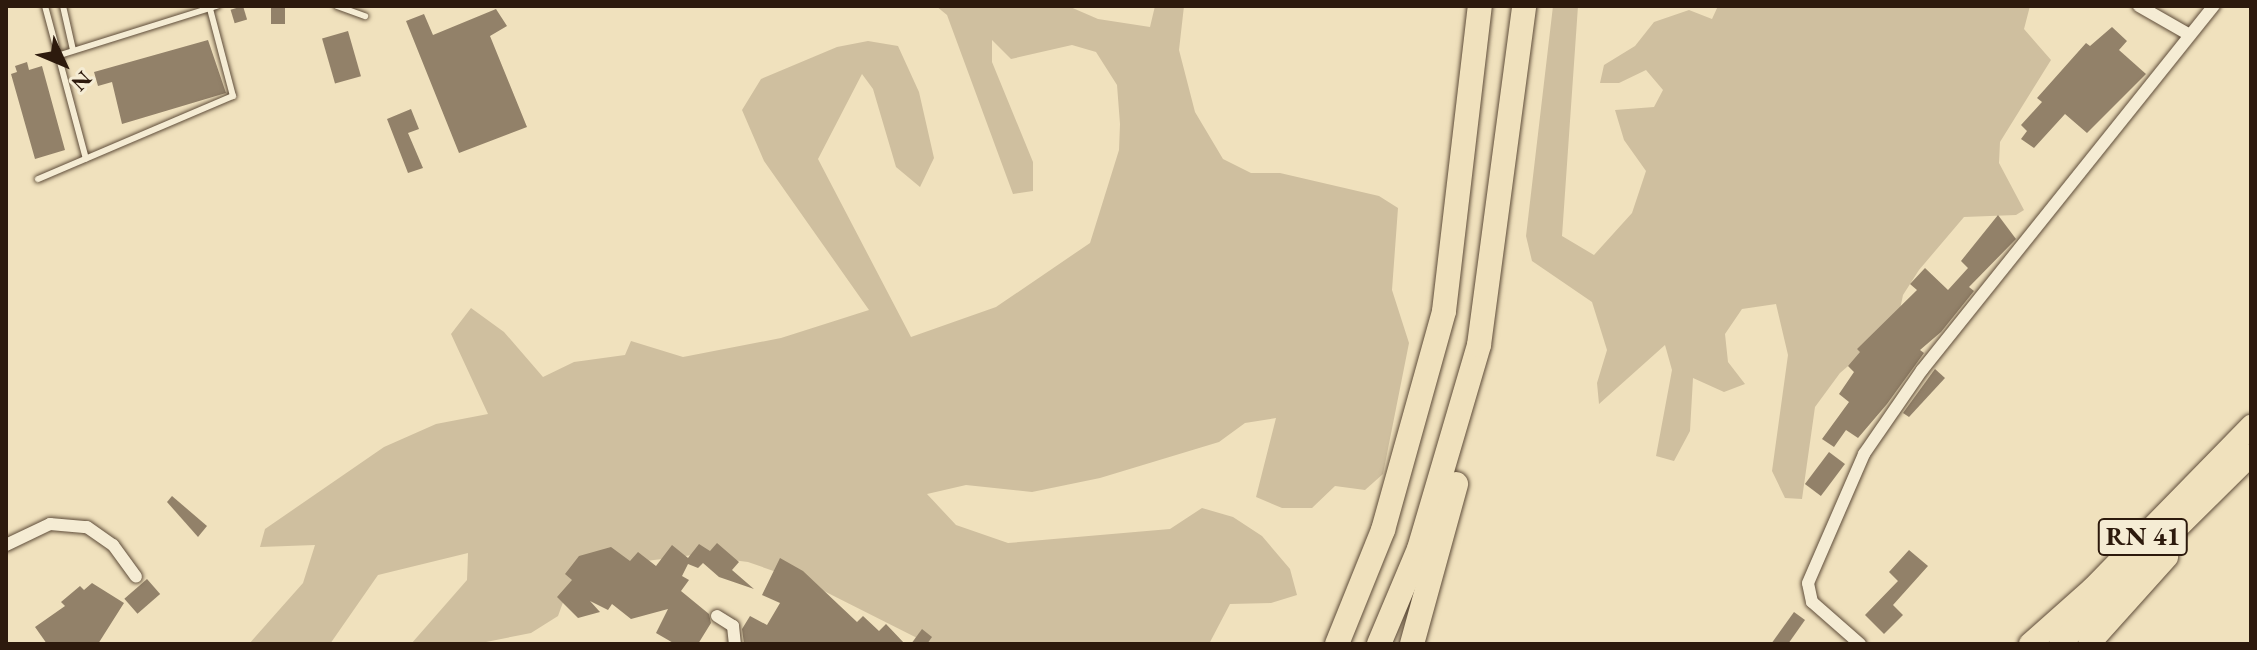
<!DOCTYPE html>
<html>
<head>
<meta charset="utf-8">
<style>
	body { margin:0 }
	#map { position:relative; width:2257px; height:650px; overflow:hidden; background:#f0e1bd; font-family:"EB Garamond",serif }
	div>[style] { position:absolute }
	.green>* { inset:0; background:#cfbf9f }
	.building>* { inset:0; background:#928169; transform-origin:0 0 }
	.roads { filter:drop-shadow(0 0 2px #5e4c39) drop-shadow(0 0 2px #5e4c39) }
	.service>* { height:6px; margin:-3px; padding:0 3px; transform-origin:3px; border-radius:3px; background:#f5ecd4 }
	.minor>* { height:12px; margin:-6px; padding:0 6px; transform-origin:6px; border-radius:6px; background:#f5ecd4 }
	.trunk>* { height:22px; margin:-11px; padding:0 11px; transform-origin:11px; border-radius:11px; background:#f0e1bd }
	.motorway>* { height:24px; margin:-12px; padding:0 12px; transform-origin:12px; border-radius:12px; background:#f0e1bd }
	span { translate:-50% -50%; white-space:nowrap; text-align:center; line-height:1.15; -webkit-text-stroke:6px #f5ecd4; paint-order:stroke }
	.shield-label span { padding:2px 6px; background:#f5ecd4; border:2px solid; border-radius:6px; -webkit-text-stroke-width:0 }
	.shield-label { font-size:26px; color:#2d1a0d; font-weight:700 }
	.frame { position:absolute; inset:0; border:8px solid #2d1a0d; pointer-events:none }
	.north { position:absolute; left:24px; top:24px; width:80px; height:80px; -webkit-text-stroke:6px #f5ecd4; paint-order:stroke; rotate:134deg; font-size:22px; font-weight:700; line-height:32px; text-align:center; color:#2d1a0d }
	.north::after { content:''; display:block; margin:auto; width:28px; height:36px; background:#2d1a0d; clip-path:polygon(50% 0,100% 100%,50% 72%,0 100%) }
</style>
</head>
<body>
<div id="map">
	<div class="green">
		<i style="clip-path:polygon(936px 6px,1068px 6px,1098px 19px,1150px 27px,1155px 6px,1184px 6px,1179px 50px,1195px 112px,1223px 159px,1251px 173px,1280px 173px,1379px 196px,1398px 208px,1392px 290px,1409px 343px,1383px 474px,1365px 490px,1335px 486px,1312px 508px,1282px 508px,1256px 497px,1276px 418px,1245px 423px,1219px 442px,1100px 478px,1032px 492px,966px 485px,927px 494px,956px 525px,1008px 543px,1170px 529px,1202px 508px,1233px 517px,1262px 536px,1290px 569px,1297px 595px,1271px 603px,1230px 604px,1209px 644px,929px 644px,808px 583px,748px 562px,693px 555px,584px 569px,569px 586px,558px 616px,531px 633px,476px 644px,411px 644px,467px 580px,468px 553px,378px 575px,330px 644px,249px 644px,303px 583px,315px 545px,260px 547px,265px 529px,384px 447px,436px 424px,488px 414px,451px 334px,471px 308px,504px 332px,543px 377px,574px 362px,625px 355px,631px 341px,683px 357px,781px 338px,869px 310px,764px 161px,742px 110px,761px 79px,837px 47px,868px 41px,898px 46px,919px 92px,934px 158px,920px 187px,896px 167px,873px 89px,862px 74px,818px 159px,911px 337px,996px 307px,1090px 243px,1119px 150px,1120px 124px,1117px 85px,1096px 52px,1072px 45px,1011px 59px,992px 40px,992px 62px,1033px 162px,1033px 191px,1013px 194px,947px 15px)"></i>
		<i style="clip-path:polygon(1553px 6px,1578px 6px,1562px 236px,1594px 255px,1632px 213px,1646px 171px,1624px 140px,1615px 110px,1654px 107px,1663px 90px,1646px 70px,1619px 83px,1600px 83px,1604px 65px,1635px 46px,1654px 22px,1689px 10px,1712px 19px,1718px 6px,2030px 6px,2024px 29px,2051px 60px,2000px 142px,1999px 163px,2024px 210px,2016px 215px,1964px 217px,1919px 270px,1903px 295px,1897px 324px,1840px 373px,1815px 407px,1802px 499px,1785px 498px,1772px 471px,1788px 355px,1776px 304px,1742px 309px,1725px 334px,1728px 362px,1745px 384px,1724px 392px,1693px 378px,1690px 431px,1674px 461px,1656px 456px,1672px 370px,1665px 345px,1599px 404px,1597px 383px,1607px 350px,1592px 302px,1532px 261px,1526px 236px)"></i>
	</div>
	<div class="building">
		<i style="left:243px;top:6px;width:14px;height:13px;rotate:73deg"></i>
		<i style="left:271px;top:6px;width:14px;height:18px"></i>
		<i style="clip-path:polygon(496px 9px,507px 26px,490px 36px,527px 127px,459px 153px,406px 21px,424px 14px,433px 35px)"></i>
		<i style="clip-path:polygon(2112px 27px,2127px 41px,2119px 50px,2146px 74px,2087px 133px,2065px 114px,2034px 148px,2021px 139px,2027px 131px,2021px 125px,2042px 102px,2037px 98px,2086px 43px,2090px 46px)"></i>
		<i style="left:348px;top:31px;width:47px;height:27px;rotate:74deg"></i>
		<i style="clip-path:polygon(208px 40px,226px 93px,122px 124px,112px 82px,98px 86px,94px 72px)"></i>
		<i style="clip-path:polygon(27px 62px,29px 70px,42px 66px,65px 150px,35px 159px,11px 74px,17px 72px,15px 66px)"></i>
		<i style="clip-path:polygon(411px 109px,419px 129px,408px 133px,423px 168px,408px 173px,387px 119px)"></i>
		<i style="clip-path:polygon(1998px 215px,2016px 239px,1969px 287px,1974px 291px,1941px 332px,1920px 350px,1924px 353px,1887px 404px,1858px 438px,1846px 430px,1834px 447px,1822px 439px,1849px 402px,1839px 394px,1854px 372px,1848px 366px,1860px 352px,1857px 349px,1917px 290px,1910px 284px,1925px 268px,1948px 290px,1968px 268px,1961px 261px)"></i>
		<i style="clip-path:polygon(1935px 369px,1945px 378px,1909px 417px,1903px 413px)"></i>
		<i style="left:1829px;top:452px;width:20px;height:40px;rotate:37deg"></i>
		<i style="clip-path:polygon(172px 496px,207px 526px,198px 537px,167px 502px)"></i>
		<i style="clip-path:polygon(717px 543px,739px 562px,732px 570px,754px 589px,719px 577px,703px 563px,698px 568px,688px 564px,682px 576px,689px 580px,681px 591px,709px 614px,711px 623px,698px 644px,675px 644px,656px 633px,668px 609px,631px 619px,612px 604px,608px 610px,590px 601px,600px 612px,578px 618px,557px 597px,572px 580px,565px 574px,579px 556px,611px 547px,630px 561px,638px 552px,656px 566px,672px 545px,688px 558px,699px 544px,710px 551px)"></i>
		<i style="clip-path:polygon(1909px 550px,1928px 566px,1893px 605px,1903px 615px,1884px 634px,1865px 615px,1898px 581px,1889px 572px)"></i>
		<i style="clip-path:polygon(780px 558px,803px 571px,857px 622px,863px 616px,879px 631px,886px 624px,905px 644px,744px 644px,742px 629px,750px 616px,767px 625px,780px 603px,762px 595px)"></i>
		<i style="left:147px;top:579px;width:20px;height:30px;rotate:49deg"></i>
		<i style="clip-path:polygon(92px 583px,124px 603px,98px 644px,47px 644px,35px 627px,65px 606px,61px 602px,80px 586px,84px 590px)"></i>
		<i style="clip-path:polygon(1794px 612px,1805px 620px,1788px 644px,1771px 644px)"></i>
		<i style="clip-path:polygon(922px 629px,932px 637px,927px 644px,911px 644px)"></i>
	</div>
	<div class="roads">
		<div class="service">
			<i style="left:45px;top:6px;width:158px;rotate:75deg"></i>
			<i style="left:63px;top:6px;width:45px;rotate:77.2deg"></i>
			<i style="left:337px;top:6px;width:30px;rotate:20deg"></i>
			<i style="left:57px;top:56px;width:168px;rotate:-17.4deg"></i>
			<i style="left:38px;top:179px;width:212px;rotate:-23.1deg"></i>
			<i style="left:233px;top:96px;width:90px;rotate:-104.8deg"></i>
		</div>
		<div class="minor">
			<i style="left:2139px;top:6px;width:56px;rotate:29.7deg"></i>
			<i style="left:6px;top:545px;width:49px;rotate:-25.5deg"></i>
			<i style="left:50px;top:524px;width:37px;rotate:5deg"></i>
			<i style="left:87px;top:527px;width:32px;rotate:35deg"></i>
			<i style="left:113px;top:545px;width:39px;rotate:54deg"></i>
			<i style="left:717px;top:616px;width:19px;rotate:32deg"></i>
			<i style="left:733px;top:626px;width:18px;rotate:84deg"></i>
			<i style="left:1860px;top:644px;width:64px;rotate:-138.8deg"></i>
			<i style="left:1812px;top:602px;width:19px;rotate:-102deg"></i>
			<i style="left:1808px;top:583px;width:141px;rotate:-66.5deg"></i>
			<i style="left:1864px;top:454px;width:102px;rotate:-55.4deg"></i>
			<i style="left:1922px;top:370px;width:467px;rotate:-51.3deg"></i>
		</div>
		<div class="trunk">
			<i style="left:2030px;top:644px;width:83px;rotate:-41.6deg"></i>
			<i style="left:2092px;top:589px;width:228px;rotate:-45.7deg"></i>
			<i style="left:2060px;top:644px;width:269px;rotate:-44.7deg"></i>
			<i style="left:2089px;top:644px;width:117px;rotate:-48.1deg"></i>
		</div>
		<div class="motorway">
			<i style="left:1337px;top:644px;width:123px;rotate:-68deg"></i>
			<i style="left:1383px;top:530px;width:227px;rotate:-74.4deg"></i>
			<i style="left:1444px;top:311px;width:307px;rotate:-83.3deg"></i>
			<i style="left:1379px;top:644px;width:103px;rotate:-67.2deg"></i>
			<i style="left:1419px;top:549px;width:213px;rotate:-73.6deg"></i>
			<i style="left:1479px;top:345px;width:342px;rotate:-82.4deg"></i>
			<i style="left:1412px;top:644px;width:166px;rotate:-74.6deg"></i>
		</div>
	</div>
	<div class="shield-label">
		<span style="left:2143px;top:537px">RN 41</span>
	</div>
	<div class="frame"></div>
	<div class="north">N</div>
</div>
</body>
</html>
